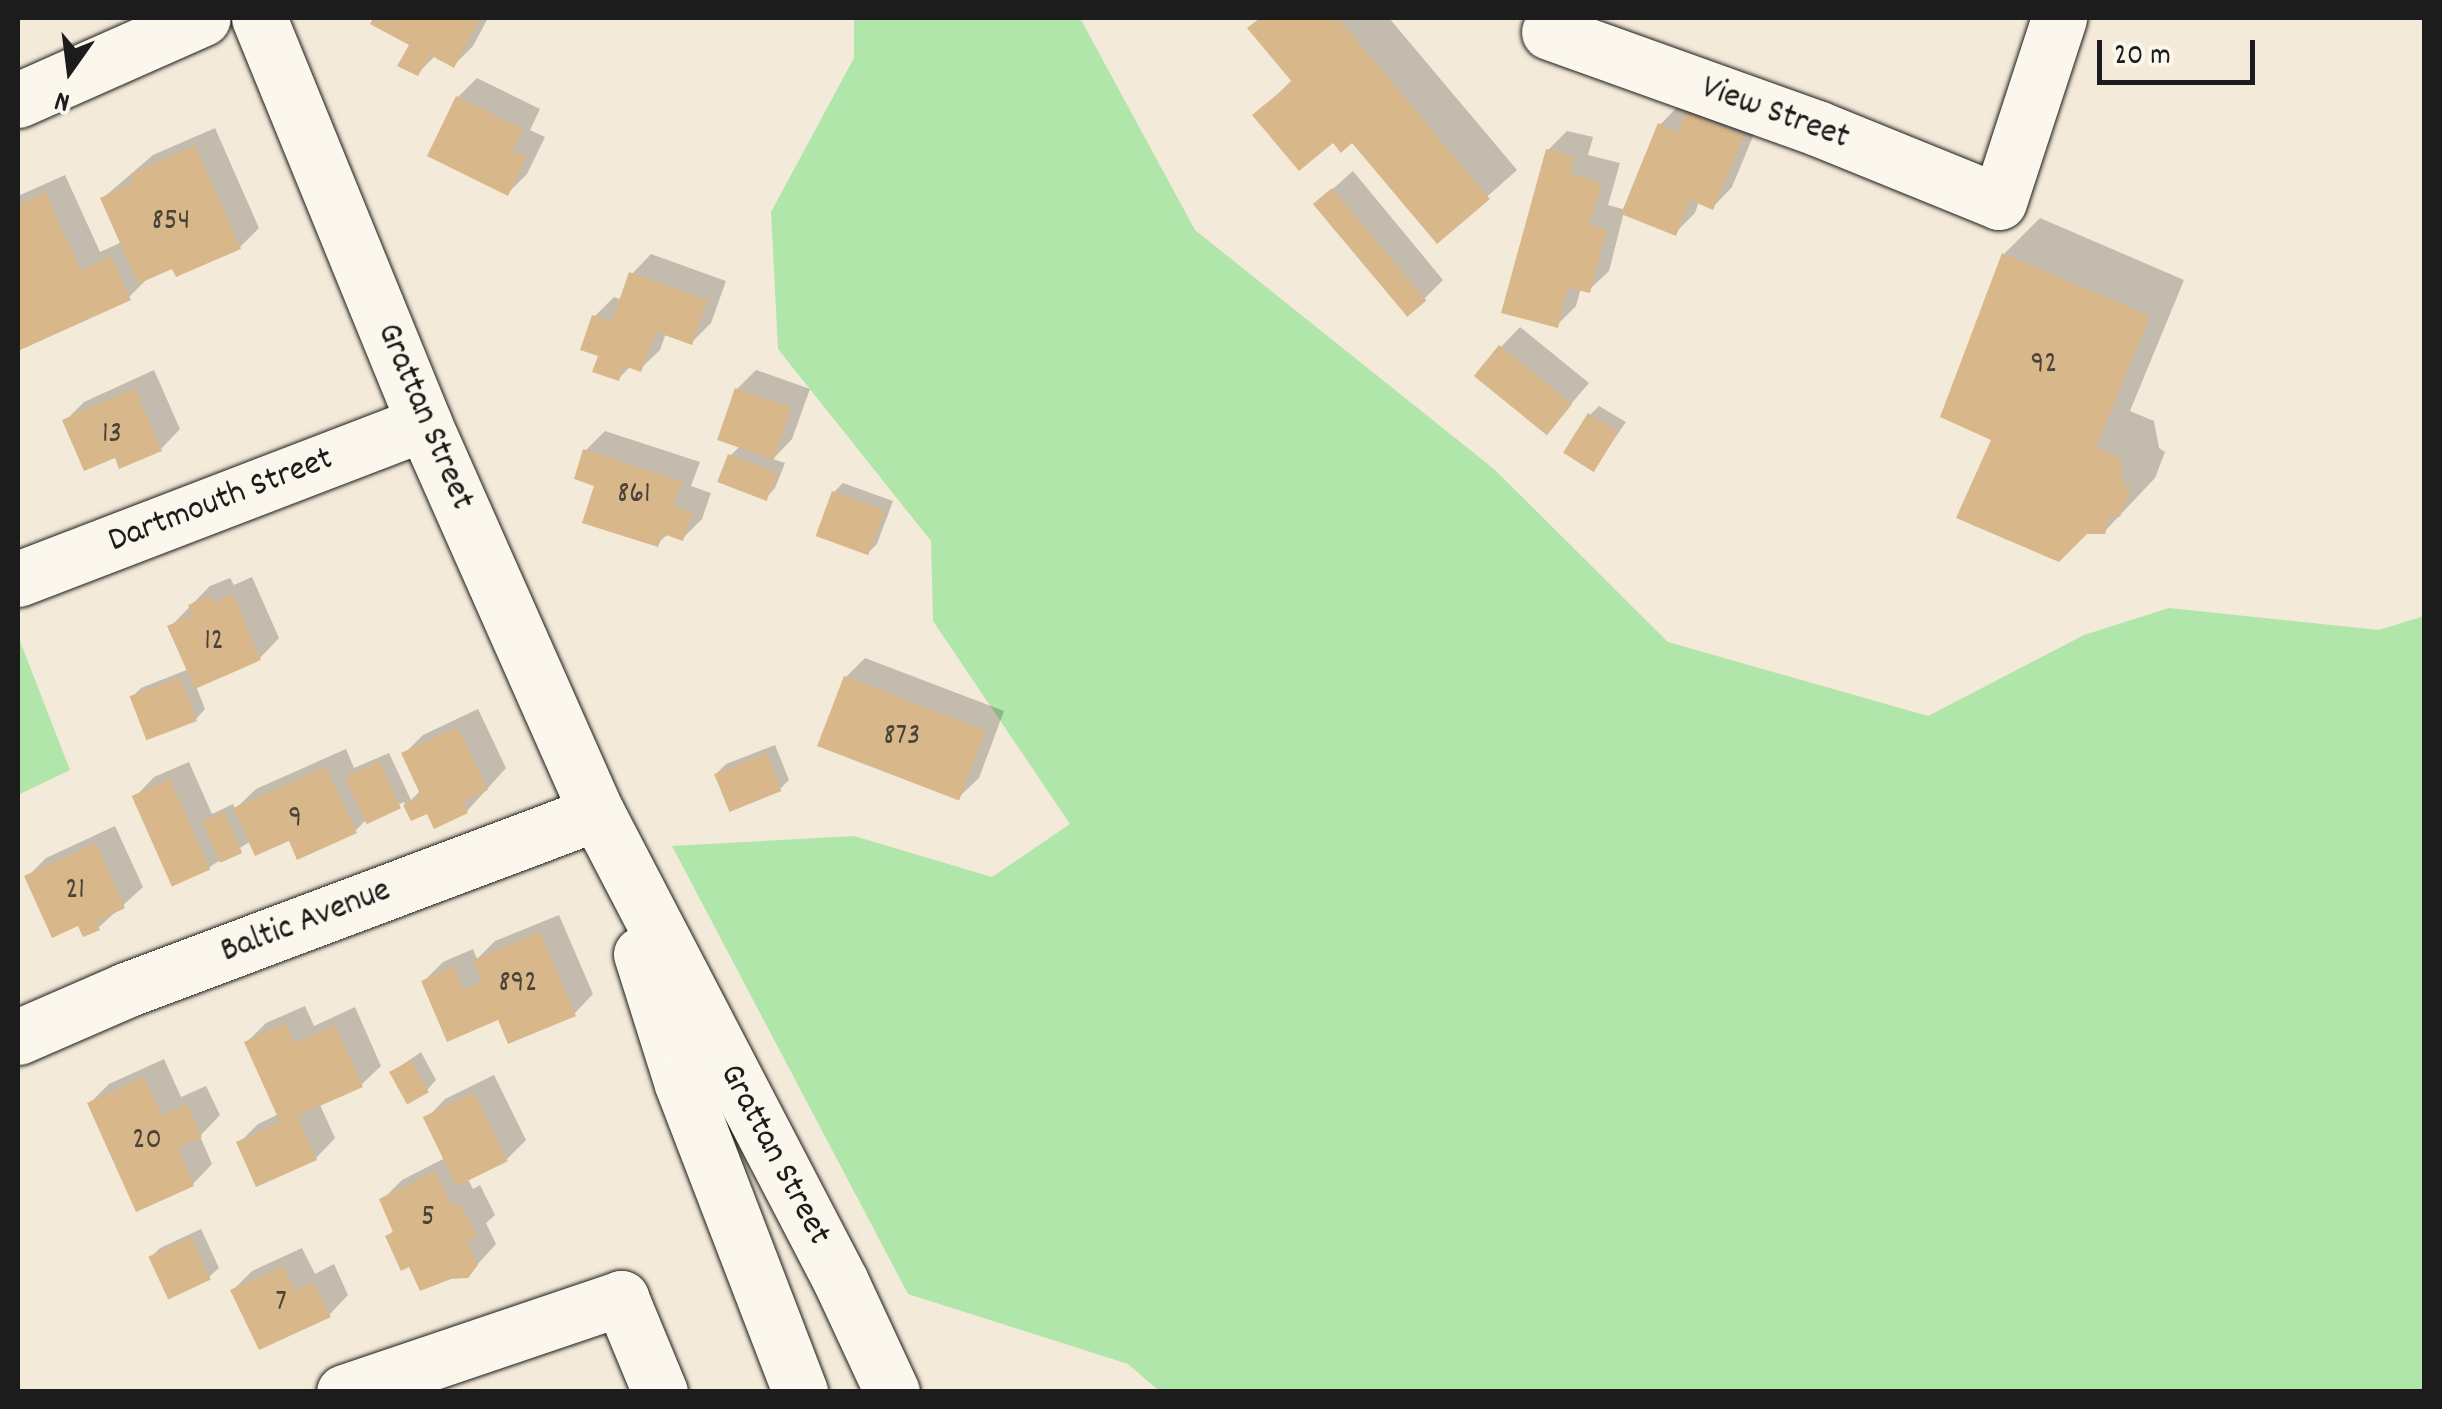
<!DOCTYPE html>
<html>
<head>
<meta charset="utf-8">
<style>
	body { margin:0 }
	#map { position:relative; width:2442px; height:1409px; overflow:hidden; background:#f4ead9; font-family:Dekko,sans-serif }
	div>[style] { position:absolute }
	.green>* { inset:0; background:#b0e6a9 }
	.shadow>* { inset:0; background:#0003 }
	.building>* { inset:0; background:#d8b88b; transform-origin:0 0 }
	.roads { filter:drop-shadow(0 0 2px #1c1c1c) drop-shadow(0 0 2px #1c1c1c) }
	.street>* { height:55px; margin:-27.5px; padding:0 27.5px; transform-origin:27.5px; border-radius:27.5px; background:#fbf7ec }
	.secondary>* { height:55px; margin:-27.5px; padding:0 27.5px; transform-origin:27.5px; border-radius:27.5px; background:#fbf7ec }
	span { translate:-50% -50%; white-space:nowrap; text-align:center; line-height:1.15; -webkit-text-stroke:9px #fbf7ec; paint-order:stroke }
	.number-label { font-size:30px; color:#4b4338 }
	.number-label span { -webkit-text-stroke-width:0 }
	.street-label { font-size:35px; color:#1c1c1c }
	.frame { position:absolute; inset:0; border:20px solid #1c1c1c; pointer-events:none }
	.north { position:absolute; left:20px; top:20px; width:100px; height:100px; -webkit-text-stroke:8px #fbf7ec; paint-order:stroke; rotate:194deg; font-size:28px; font-weight:700; line-height:40px; text-align:center; color:#1c1c1c }
	.north::after { content:''; display:block; margin:auto; width:35px; height:45px; background:#1c1c1c; clip-path:polygon(50% 0,100% 100%,50% 72%,0 100%) }
	.scale { position:absolute; left:2097px; top:40px; width:158px; height:45px; box-sizing:border-box; border:5px solid #1c1c1c; border-top:0; padding-left:12px; font-size:30px; line-height:35px; white-space:nowrap; color:#1c1c1c; -webkit-text-stroke:8px #fbf7ec; paint-order:stroke }
</style>
</head>
<body>
<div id="map">
	<div class="green">
		<i style="clip-path:polygon(854px 18px,1080px 18px,1195px 230px,1494px 469px,1668px 642px,1928px 716px,2084px 635px,2169px 608px,2379px 630px,2424px 616px,2424px 1391px,1159px 1391px,1128px 1364px,908px 1294px,672px 846px,854px 836px,992px 877px,1070px 824px,933px 621px,931px 541px,778px 349px,771px 212px,854px 58px)"></i>
		<i style="clip-path:polygon(18px 636px,70px 770px,18px 795px)"></i>
	</div>
	<div class="shadow">
		<i style="clip-path:polygon(376px 18px,488px 18px,473px 46px,454px 65px,436px 55px,418px 73px,412px 44px,373px 23px)"></i>
		<i style="clip-path:polygon(1261px 18px,1389px 18px,1517px 170px,1437px 241px,1352px 140px,1333px 139px,1256px 115px,1293px 79px,1250px 28px)"></i>
		<i style="clip-path:polygon(477px 78px,540px 109px,530px 130px,545px 137px,527px 174px,508px 193px,458px 97px)"></i>
		<i style="clip-path:polygon(1679px 105px,1761px 117px,1732px 187px,1713px 207px,1699px 201px,1695px 213px,1675px 233px,1624px 212px,1609px 271px,1589px 290px,1581px 288px,1576px 306px,1557px 325px,1548px 150px,1567px 131px,1593px 137px,1588px 155px,1620px 163px,1608px 205px,1626px 210px,1660px 125px)"></i>
		<i style="clip-path:polygon(215px 128px,259px 228px,240px 247px,173px 266px,148px 278px,129px 297px,18px 348px,18px 196px,65px 175px,100px 252px,122px 242px,103px 198px,153px 155px)"></i>
		<i style="clip-path:polygon(1353px 171px,1443px 280px,1424px 299px,1316px 204px)"></i>
		<i style="clip-path:polygon(2040px 218px,2184px 280px,2130px 411px,2154px 421px,2159px 448px,2165px 452px,2155px 478px,2104px 532px,1994px 439px,1944px 416px,2004px 254px)"></i>
		<i style="clip-path:polygon(651px 254px,726px 281px,711px 323px,692px 342px,666px 333px,660px 350px,640px 369px,631px 366px,618px 379px,601px 355px,595px 316px,614px 297px,622px 300px,632px 274px)"></i>
		<i style="clip-path:polygon(1520px 327px,1589px 383px,1547px 432px,1501px 347px)"></i>
		<i style="clip-path:polygon(154px 370px,180px 429px,161px 449px,65px 421px,84px 402px)"></i>
		<i style="clip-path:polygon(756px 370px,810px 389px,792px 439px,773px 459px,785px 463px,775px 488px,766px 498px,731px 455px,740px 446px,737px 389px)"></i>
		<i style="clip-path:polygon(1599px 406px,1626px 422px,1594px 468px,1590px 415px)"></i>
		<i style="clip-path:polygon(605px 431px,700px 462px,691px 486px,711px 493px,702px 519px,683px 538px,669px 533px,657px 544px,597px 484px,586px 450px)"></i>
		<i style="clip-path:polygon(843px 483px,893px 501px,877px 544px,868px 553px,834px 492px)"></i>
		<i style="clip-path:polygon(252px 577px,279px 638px,260px 658px,196px 686px,205px 709px,196px 719px,132px 697px,141px 688px,189px 669px,170px 627px,210px 586px,230px 578px,234px 585px)"></i>
		<i style="clip-path:polygon(865px 658px,1004px 711px,979px 778px,959px 797px,846px 677px)"></i>
		<i style="clip-path:polygon(478px 709px,506px 768px,467px 811px,428px 811px,413px 818px,404px 802px,366px 820px,355px 831px,251px 841px,208px 868px,135px 797px,154px 777px,189px 762px,212px 814px,233px 804px,235px 809px,256px 789px,346px 749px,354px 768px,389px 753px,411px 800px,421px 790px,404px 754px,423px 735px)"></i>
		<i style="clip-path:polygon(775px 745px,789px 780px,780px 789px,717px 773px,726px 764px)"></i>
		<i style="clip-path:polygon(115px 826px,143px 887px,98px 928px,79px 923px,27px 877px,46px 858px)"></i>
		<i style="clip-path:polygon(559px 915px,593px 994px,574px 1014px,500px 1017px,424px 981px,443px 962px,473px 949px,477px 959px,495px 941px)"></i>
		<i style="clip-path:polygon(305px 1006px,314px 1026px,355px 1007px,381px 1066px,361px 1085px,320px 1105px,335px 1138px,316px 1158px,239px 1143px,258px 1124px,279px 1114px,247px 1042px,266px 1023px)"></i>
		<i style="clip-path:polygon(421px 1052px,436px 1080px,427px 1090px,392px 1072px)"></i>
		<i style="clip-path:polygon(164px 1059px,181px 1097px,206px 1086px,220px 1115px,200px 1136px,212px 1164px,193px 1184px,137px 1209px,90px 1103px,109px 1084px)"></i>
		<i style="clip-path:polygon(494px 1075px,526px 1140px,507px 1159px,468px 1179px,473px 1189px,480px 1185px,495px 1215px,486px 1223px,496px 1244px,467px 1276px,410px 1264px,388px 1236px,394px 1230px,382px 1200px,402px 1180px,445px 1158px,426px 1119px,445px 1099px)"></i>
		<i style="clip-path:polygon(201px 1229px,219px 1268px,209px 1277px,151px 1257px,160px 1248px)"></i>
		<i style="clip-path:polygon(302px 1248px,315px 1274px,334px 1264px,348px 1295px,329px 1315px,233px 1290px,252px 1271px)"></i>
	</div>
	<div class="building">
		<i style="clip-path:polygon(373px 18px,481px 18px,454px 68px,430px 55px,418px 76px,397px 66px,409px 45px,370px 24px)"></i>
		<i style="clip-path:polygon(1260px 18px,1338px 18px,1490px 199px,1437px 244px,1352px 143px,1341px 153px,1333px 143px,1299px 171px,1252px 115px,1292px 82px,1247px 28px)"></i>
		<i style="clip-path:polygon(456px 96px,523px 129px,512px 150px,527px 157px,508px 196px,427px 156px)"></i>
		<i style="clip-path:polygon(1686px 112px,1744px 136px,1713px 210px,1690px 200px,1676px 236px,1621px 214px,1658px 123px,1678px 132px)"></i>
		<i style="clip-path:polygon(195px 145px,241px 249px,176px 277px,172px 269px,138px 284px,100px 198px,134px 182px,131px 174px)"></i>
		<i style="clip-path:polygon(1546px 149px,1575px 156px,1570px 174px,1602px 182px,1590px 224px,1607px 229px,1590px 293px,1568px 288px,1558px 328px,1501px 313px)"></i>
		<i style="left:1332px;top:188px;width:147px;height:25px;rotate:50deg"></i>
		<i style="clip-path:polygon(45px 192px,81px 270px,111px 256px,131px 300px,18px 351px,18px 205px)"></i>
		<i style="clip-path:polygon(2002px 253px,2150px 316px,2096px 447px,2119px 457px,2124px 484px,2131px 488px,2120px 517px,2111px 514px,2105px 534px,2087px 534px,2059px 562px,1956px 518px,1991px 440px,1940px 417px)"></i>
		<i style="clip-path:polygon(629px 272px,708px 300px,692px 345px,656px 332px,641px 372px,624px 366px,619px 381px,592px 372px,598px 356px,580px 350px,592px 315px,612px 321px)"></i>
		<i style="left:1499px;top:345px;width:94px;height:40px;rotate:39deg"></i>
		<i style="clip-path:polygon(135px 388px,162px 451px,119px 469px,115px 458px,84px 471px,62px 420px)"></i>
		<i style="left:735px;top:388px;width:60px;height:55px;rotate:19deg"></i>
		<i style="left:1588px;top:413px;width:36px;height:47px;rotate:32deg"></i>
		<i style="clip-path:polygon(583px 449px,682px 481px,674px 506px,693px 512px,683px 541px,663px 534px,658px 547px,582px 523px,594px 486px,574px 479px)"></i>
		<i style="left:728px;top:454px;width:53px;height:30px;rotate:21deg"></i>
		<i style="left:832px;top:491px;width:56px;height:48px;rotate:20deg"></i>
		<i style="clip-path:polygon(233px 594px,261px 660px,195px 689px,167px 626px,192px 615px,188px 605px,211px 595px,214px 603px)"></i>
		<i style="left:844px;top:676px;width:152px;height:75px;rotate:21deg"></i>
		<i style="left:180px;top:677px;width:47px;height:54px;rotate:69deg"></i>
		<i style="clip-path:polygon(458px 727px,488px 790px,463px 802px,468px 813px,434px 829px,427px 814px,411px 821px,403px 805px,421px 796px,401px 753px)"></i>
		<i style="left:766px;top:753px;width:41px;height:56px;rotate:68deg"></i>
		<i style="left:379px;top:761px;width:52px;height:38px;rotate:65deg"></i>
		<i style="clip-path:polygon(326px 767px,357px 833px,297px 860px,289px 841px,255px 856px,233px 808px)"></i>
		<i style="left:170px;top:779px;width:99px;height:42px;rotate:66deg"></i>
		<i style="left:224px;top:812px;width:45px;height:24px;rotate:66deg"></i>
		<i style="clip-path:polygon(96px 843px,125px 908px,96px 922px,100px 930px,83px 937px,78px 926px,52px 938px,24px 876px)"></i>
		<i style="clip-path:polygon(540px 932px,576px 1016px,508px 1044px,498px 1020px,447px 1042px,421px 981px,454px 966px,463px 990px,482px 981px,473px 960px)"></i>
		<i style="clip-path:polygon(285px 1023px,294px 1043px,335px 1025px,363px 1087px,297px 1116px,317px 1160px,256px 1187px,236px 1142px,280px 1122px,244px 1042px)"></i>
		<i style="left:411px;top:1060px;width:37px;height:25px;rotate:61deg"></i>
		<i style="clip-path:polygon(144px 1077px,162px 1115px,187px 1104px,202px 1137px,178px 1148px,194px 1186px,136px 1212px,87px 1103px)"></i>
		<i style="left:474px;top:1092px;width:77px;height:57px;rotate:64deg"></i>
		<i style="clip-path:polygon(435px 1171px,453px 1207px,460px 1203px,477px 1236px,467px 1241px,478px 1265px,468px 1278px,451px 1279px,420px 1291px,409px 1267px,401px 1271px,385px 1236px,393px 1232px,379px 1199px)"></i>
		<i style="left:191px;top:1237px;width:47px;height:47px;rotate:65deg"></i>
		<i style="clip-path:polygon(283px 1266px,295px 1291px,314px 1282px,331px 1317px,259px 1350px,230px 1290px)"></i>
	</div>
	<div class="roads">
		<div class="street">
			<i style="left:1549px;top:32px;width:285px;rotate:19.7deg"></i>
			<i style="left:1817px;top:128px;width:196px;rotate:22.1deg"></i>
			<i style="left:1999px;top:202px;width:194px;rotate:-71.9deg"></i>
			<i style="left:18px;top:100px;width:202px;rotate:-23.9deg"></i>
			<i style="left:18px;top:579px;width:435px;rotate:-21deg"></i>
			<i style="left:18px;top:1037px;width:118px;rotate:-23.5deg"></i>
			<i style="left:126px;top:990px;width:503px;rotate:-20.6deg"></i>
			<i style="left:344px;top:1392px;width:293px;rotate:-18.7deg"></i>
			<i style="left:621px;top:1298px;width:102px;rotate:67.5deg"></i>
		</div>
		<div class="secondary">
			<i style="left:259px;top:18px;width:437px;rotate:67.8deg"></i>
			<i style="left:424px;top:423px;width:427px;rotate:66.1deg"></i>
			<i style="left:597px;top:813px;width:529px;rotate:62.51deg"></i>
			<i style="left:841px;top:1282px;width:121px;rotate:65.1deg"></i>
			<i style="left:641px;top:954px;width:136px;rotate:72.5deg"></i>
			<i style="left:682px;top:1084px;width:330px;rotate:69deg"></i>
		</div>
	</div>
	<div class="number-label">
		<span style="left:171px;top:223px">854</span>
		<span style="left:2044px;top:366px">92</span>
		<span style="left:112px;top:436px">13</span>
		<span style="left:634px;top:496px">861</span>
		<span style="left:214px;top:643px">12</span>
		<span style="left:902px;top:738px">873</span>
		<span style="left:295px;top:820px">9</span>
		<span style="left:75px;top:892px">21</span>
		<span style="left:518px;top:985px">892</span>
		<span style="left:147px;top:1142px">20</span>
		<span style="left:428px;top:1219px">5</span>
		<span style="left:281px;top:1304px">7</span>
	</div>
	<div class="street-label">
		<span style="left:1775px;top:114px;rotate:20deg">View Street</span>
		<span style="left:424px;top:417px;rotate:67deg">Grattan Street</span>
		<span style="left:221px;top:501px;rotate:-21deg">Dartmouth Street</span>
		<span style="left:306px;top:922px;rotate:-21deg">Baltic Avenue</span>
		<span style="left:774px;top:1155px;rotate:62deg">Grattan Street</span>
	</div>
	<div class="frame"></div>
	<div class="north">N</div>
	<div class="scale">20 m</div>
</div>
</body>
</html>
